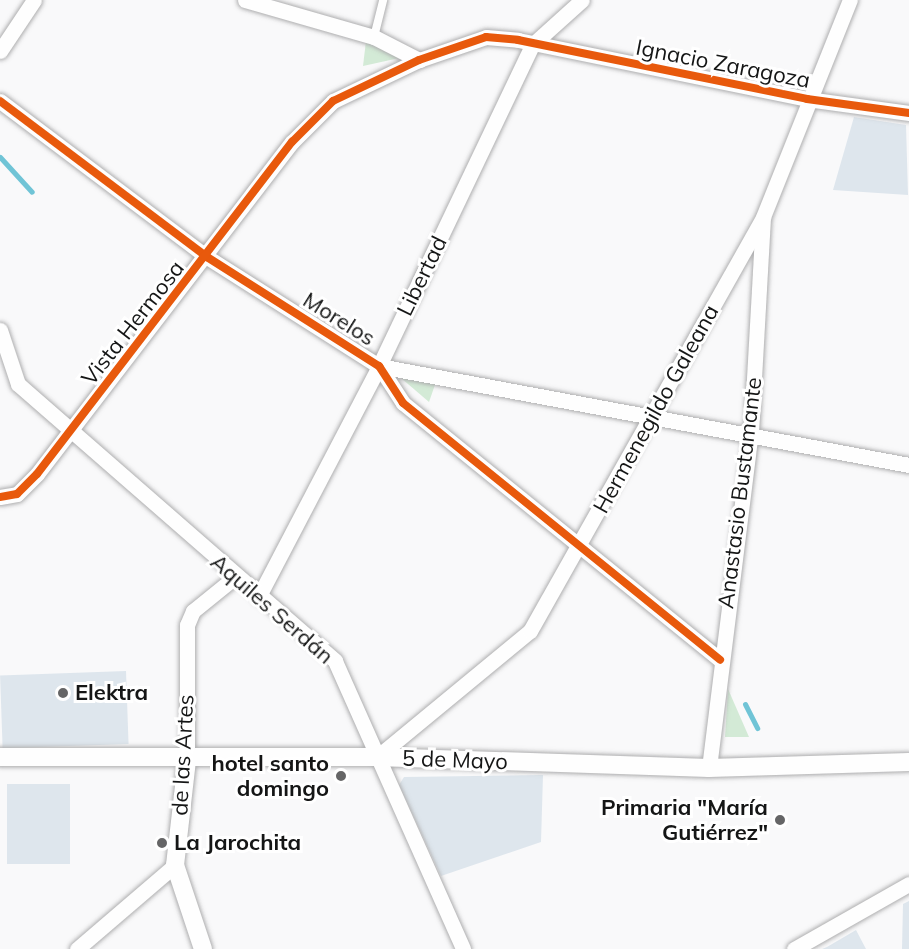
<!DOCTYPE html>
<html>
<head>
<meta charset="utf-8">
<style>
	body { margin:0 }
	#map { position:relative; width:909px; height:949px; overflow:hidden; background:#f9f9fa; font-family:Mulish,sans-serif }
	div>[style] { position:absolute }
	.green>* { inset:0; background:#d3ead6 }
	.stream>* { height:5px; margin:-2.5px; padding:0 2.5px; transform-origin:2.5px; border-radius:2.5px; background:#70c4d6 }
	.building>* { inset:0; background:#dee6ed; transform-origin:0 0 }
	.roads { filter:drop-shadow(0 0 2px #aeaeaf) drop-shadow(0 0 2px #aeaeaf) }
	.service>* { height:8px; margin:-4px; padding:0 4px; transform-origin:4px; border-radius:4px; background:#fefefe }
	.minor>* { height:15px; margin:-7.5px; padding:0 7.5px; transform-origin:7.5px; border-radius:7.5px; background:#fefefe }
	.tertiary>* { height:18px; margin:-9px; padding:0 9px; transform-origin:9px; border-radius:9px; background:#fefefe }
	.cycleway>* { height:8px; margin:-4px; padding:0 4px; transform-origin:4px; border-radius:4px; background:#e8590c }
	.dots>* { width:16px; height:16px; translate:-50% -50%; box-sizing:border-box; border:3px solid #fff; border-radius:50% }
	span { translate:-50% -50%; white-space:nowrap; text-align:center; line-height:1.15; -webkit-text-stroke:6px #fff; paint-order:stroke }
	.street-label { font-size:22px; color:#151616 }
	.poi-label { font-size:22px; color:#151616; font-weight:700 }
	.left { translate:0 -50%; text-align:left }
	.right { translate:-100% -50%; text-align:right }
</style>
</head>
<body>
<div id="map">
	<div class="green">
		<i style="clip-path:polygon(366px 41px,404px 57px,363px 66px)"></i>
		<i style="clip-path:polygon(404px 372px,437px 379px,429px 402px,401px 378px)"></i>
		<i style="clip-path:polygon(728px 689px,749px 737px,725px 737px)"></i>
	</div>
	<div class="stream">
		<i style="left:0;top:157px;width:47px;rotate:47.6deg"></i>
		<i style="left:745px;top:704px;width:27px;rotate:63deg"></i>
	</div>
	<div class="building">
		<i style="clip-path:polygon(854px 117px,906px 125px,908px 195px,833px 190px)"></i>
		<i style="left:126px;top:671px;width:73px;height:126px;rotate:88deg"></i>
		<i style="clip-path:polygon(543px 775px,541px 842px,441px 876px,399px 785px,404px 777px)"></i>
		<i style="left:7px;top:784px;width:63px;height:80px"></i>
		<i style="clip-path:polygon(909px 901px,909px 949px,902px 949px,903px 904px)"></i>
		<i style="clip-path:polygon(856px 930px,866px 949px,822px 949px,827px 947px)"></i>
	</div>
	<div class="roads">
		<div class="service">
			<i style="left:374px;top:37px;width:38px;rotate:-76deg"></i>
		</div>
		<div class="minor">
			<i style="left:245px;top:0;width:134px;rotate:16deg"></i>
			<i style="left:374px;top:37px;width:51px;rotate:27.1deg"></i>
			<i style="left:0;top:51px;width:61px;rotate:-56.3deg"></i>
			<i style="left:0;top:101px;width:259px;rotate:37deg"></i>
			<i style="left:207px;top:257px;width:204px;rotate:32.4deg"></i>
			<i style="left:379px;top:366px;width:44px;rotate:57deg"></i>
			<i style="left:403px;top:403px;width:408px;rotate:39deg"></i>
			<i style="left:0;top:330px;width:57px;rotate:71.6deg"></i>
			<i style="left:18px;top:384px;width:421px;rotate:41.1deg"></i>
			<i style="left:335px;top:661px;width:315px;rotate:66deg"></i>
			<i style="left:379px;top:366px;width:539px;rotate:10.58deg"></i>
			<i style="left:0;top:497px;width:17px;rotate:-10deg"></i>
			<i style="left:17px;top:494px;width:28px;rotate:-45deg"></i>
			<i style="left:37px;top:474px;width:419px;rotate:-52.5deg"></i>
			<i style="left:292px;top:142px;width:58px;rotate:-45deg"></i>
			<i style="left:333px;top:101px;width:95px;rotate:-25.5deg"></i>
			<i style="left:419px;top:60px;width:71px;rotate:-18.9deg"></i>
			<i style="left:486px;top:37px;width:32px;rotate:5deg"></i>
			<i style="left:518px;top:40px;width:295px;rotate:11.5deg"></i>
			<i style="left:807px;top:99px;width:103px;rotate:7.8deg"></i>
			<i style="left:259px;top:596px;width:259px;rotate:-62.4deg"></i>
			<i style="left:379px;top:366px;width:356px;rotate:-64.5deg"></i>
			<i style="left:532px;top:45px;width:67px;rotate:-42deg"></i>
			<i style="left:377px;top:757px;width:198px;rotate:-39.5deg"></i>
			<i style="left:530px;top:631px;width:475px;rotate:-60.6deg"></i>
			<i style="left:763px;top:217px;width:234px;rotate:-68.2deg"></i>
			<i style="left:187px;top:760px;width:135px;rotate:-90deg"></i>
			<i style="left:187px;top:625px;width:15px;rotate:-67deg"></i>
			<i style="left:193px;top:611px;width:54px;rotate:-39deg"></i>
			<i style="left:709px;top:768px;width:339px;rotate:-82.9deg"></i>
			<i style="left:751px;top:432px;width:212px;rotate:-86.8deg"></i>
			<i style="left:77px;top:949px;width:129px;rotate:-40.6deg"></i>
			<i style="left:794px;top:949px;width:132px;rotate:-29.5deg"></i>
		</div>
		<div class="tertiary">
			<i style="left:0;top:757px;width:377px"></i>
			<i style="left:377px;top:757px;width:332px;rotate:1.9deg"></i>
			<i style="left:709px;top:768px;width:200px;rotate:-1.7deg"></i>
			<i style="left:187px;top:760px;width:106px;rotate:96.5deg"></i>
			<i style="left:175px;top:865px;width:89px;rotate:71.6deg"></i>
		</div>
	</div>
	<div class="cycleway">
		<i style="left:0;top:101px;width:259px;rotate:37deg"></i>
		<i style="left:207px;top:257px;width:204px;rotate:32.4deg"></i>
		<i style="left:379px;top:366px;width:44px;rotate:57deg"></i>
		<i style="left:403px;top:403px;width:408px;rotate:39deg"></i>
		<i style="left:0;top:497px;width:17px;rotate:-10deg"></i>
		<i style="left:17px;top:494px;width:28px;rotate:-45deg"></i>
		<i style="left:37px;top:474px;width:419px;rotate:-52.5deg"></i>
		<i style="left:292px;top:142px;width:58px;rotate:-45deg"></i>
		<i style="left:333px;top:101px;width:95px;rotate:-25.5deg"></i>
		<i style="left:419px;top:60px;width:71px;rotate:-18.9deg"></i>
		<i style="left:486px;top:37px;width:32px;rotate:5deg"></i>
		<i style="left:518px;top:40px;width:295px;rotate:11.5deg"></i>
		<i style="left:807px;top:99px;width:103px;rotate:7.8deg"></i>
	</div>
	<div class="dots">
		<i style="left:63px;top:693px;background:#656566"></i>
		<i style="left:341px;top:776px;background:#656566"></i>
		<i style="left:780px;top:820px;background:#656566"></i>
		<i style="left:162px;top:843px;background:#656566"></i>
	</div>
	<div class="street-label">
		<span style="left:723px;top:64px;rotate:11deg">Ignacio Zaragoza</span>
		<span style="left:422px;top:276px;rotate:-64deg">Libertad</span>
		<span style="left:339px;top:319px;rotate:32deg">Morelos</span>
		<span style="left:133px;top:323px;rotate:-52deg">Vista Hermosa</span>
		<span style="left:656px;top:409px;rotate:-61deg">Hermenegildo Galeana</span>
		<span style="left:740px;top:493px;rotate:-83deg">Anastasio Bustamante</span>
		<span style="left:272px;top:609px;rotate:41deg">Aquiles Serdán</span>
		<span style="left:183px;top:755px;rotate:-87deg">de las Artes</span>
		<span style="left:455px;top:760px;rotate:2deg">5 de Mayo</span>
	</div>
	<div class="poi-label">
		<span class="left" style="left:75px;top:693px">Elektra</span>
		<span class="right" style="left:329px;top:776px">hotel santo<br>domingo</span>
		<span class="right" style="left:768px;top:820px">Primaria "María<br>Gutiérrez"</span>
		<span class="left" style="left:174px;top:843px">La Jarochita</span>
	</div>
</div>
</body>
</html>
